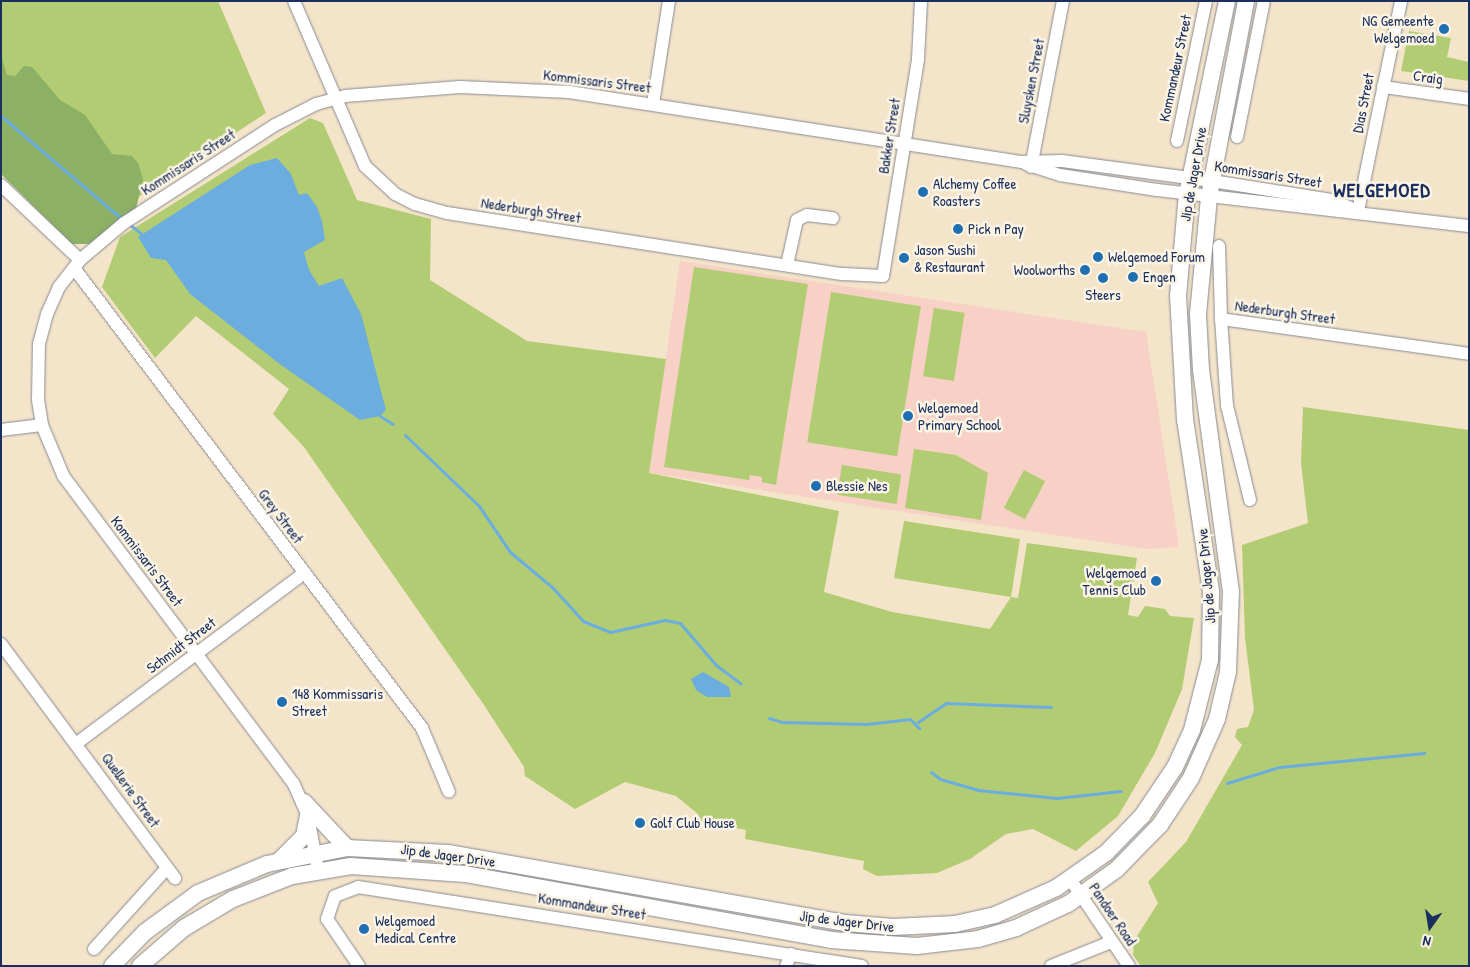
<!DOCTYPE html>
<html>
<head>
<meta charset="utf-8">
<style>
	body { margin:0 }
	#map { position:relative; width:1470px; height:967px; overflow:hidden; background:#f4e4c9; font-family:"Patrick Hand",sans-serif }
	div>[style] { position:absolute }
	.built>* { inset:0; background:#f7d1c6 }
	.green>* { inset:0; background:#b1cc72; transform-origin:0 0 }
	.forest>* { inset:0; background:#8cb064 }
	.water>* { inset:0; background:#6cade0 }
	.stream>* { height:3px; margin:-1.5px; padding:0 1.5px; transform-origin:1.5px; border-radius:1.5px; background:#6cade0 }
	.roads { filter:drop-shadow(0 0 1px #888a94) drop-shadow(0 0 1px #888a94) }
	.minor>* { height:12px; margin:-6px; padding:0 6px; transform-origin:6px; border-radius:6px; background:#fff }
	.major>* { height:16px; margin:-8px; padding:0 8px; transform-origin:8px; border-radius:8px; background:#fff }
	.dots>* { width:14px; height:14px; translate:-50% -50%; box-sizing:border-box; border:2px solid #fcf5e5; border-radius:50% }
	span { translate:-50% -50%; white-space:nowrap; text-align:center; line-height:1.15; -webkit-text-stroke:5px #fcf5e5; paint-order:stroke }
	.poi-label { font-size:15px; color:#1b2f5e }
	.right { translate:-100% -50%; text-align:right }
	.left { translate:0 -50%; text-align:left }
	.street-label { font-size:15px; color:#1b2f5e }
	.district-label { font-size:20px; color:#1b2f5e; font-weight:700; letter-spacing:1px }
	.frame { position:absolute; inset:0; border:2px solid #1b2f5e; pointer-events:none }
	.north { position:absolute; left:1405px; top:902px; width:50px; height:50px; -webkit-text-stroke:4px #fcf5e5; paint-order:stroke; rotate:193deg; font-size:14px; font-weight:700; line-height:20px; text-align:center; color:#1b2f5e }
	.north::after { content:''; display:block; margin:auto; width:18px; height:22px; background:#1b2f5e; clip-path:polygon(50% 0,100% 100%,50% 72%,0 100%) }
</style>
</head>
<body>
<div id="map">
	<div class="built">
		<i style="clip-path:polygon(680px 261px,1146px 332px,1179px 547px,1146px 549px,649px 473px)"></i>
	</div>
	<div class="green">
		<i style="clip-path:polygon(1px 1px,218px 1px,266px 113px,76px 238px,1px 168px)"></i>
		<i style="clip-path:polygon(1409px 31px,1451px 38px,1447px 57px,1469px 62px,1469px 81px,1401px 71px)"></i>
		<i style="clip-path:polygon(310px 118px,323px 123px,357px 200px,431px 219px,430px 280px,527px 341px,666px 359px,649px 473px,839px 511px,824px 592px,892px 612px,990px 629px,1011px 597px,894px 578px,904px 521px,1020px 539px,1011px 597px,1018px 598px,1027px 543px,1137px 558px,1128px 615px,1138px 617px,1145px 606px,1165px 609px,1170px 616px,1194px 618px,1182px 689px,1155px 753px,1118px 816px,1076px 851px,1033px 829px,1006px 834px,970px 859px,937px 873px,877px 876px,863px 869px,864px 861px,745px 839px,746px 830px,726px 826px,706px 828px,698px 814px,676px 796px,625px 782px,575px 809px,525px 776px,524px 767px,484px 705px,304px 447px,273px 414px,289px 389px,196px 316px,155px 358px,102px 287px,120px 237px)"></i>
		<i style="clip-path:polygon(694px 267px,808px 284px,776px 485px,762px 482px,762px 477px,750px 475px,749px 480px,664px 467px)"></i>
		<i style="left:831px;top:292px;width:91px;height:152px;rotate:9deg"></i>
		<i style="left:934px;top:308px;width:31px;height:69px;rotate:9deg"></i>
		<i style="clip-path:polygon(1303px 407px,1469px 430px,1469px 966px,1141px 966px,1133px 955px,1134px 941px,1158px 903px,1148px 882px,1186px 842px,1242px 745px,1235px 737px,1237px 729px,1248px 727px,1254px 710px,1245px 638px,1242px 545px,1308px 523px,1301px 463px)"></i>
		<i style="clip-path:polygon(914px 449px,956px 455px,988px 473px,981px 520px,905px 508px)"></i>
		<i style="left:842px;top:465px;width:60px;height:30px;rotate:9deg"></i>
		<i style="left:1024px;top:470px;width:24px;height:43px;rotate:28deg"></i>
	</div>
	<div class="forest">
		<i style="clip-path:polygon(1px 55px,7px 75px,15px 76px,24px 66px,32px 67px,60px 100px,85px 115px,112px 154px,132px 156px,138px 163px,143px 179px,136px 209px,89px 244px,72px 244px,1px 174px)"></i>
	</div>
	<div class="water">
		<i style="clip-path:polygon(277px 158px,291px 174px,299px 195px,307px 193px,317px 207px,322px 221px,325px 240px,304px 252px,309px 270px,319px 286px,342px 278px,361px 314px,386px 410px,380px 416px,360px 420px,281px 365px,190px 294px,166px 260px,151px 258px,138px 237px,250px 165px)"></i>
		<i style="clip-path:polygon(703px 672px,729px 687px,731px 697px,707px 697px,696px 690px,691px 679px)"></i>
	</div>
	<div class="stream">
		<i style="left:1px;top:116px;width:159px;rotate:40.4deg"></i>
		<i style="left:129px;top:224px;width:16px;rotate:38deg"></i>
		<i style="left:380px;top:416px;width:15px;rotate:32deg"></i>
		<i style="left:405px;top:435px;width:103px;rotate:43.8deg"></i>
		<i style="left:479px;top:506px;width:55px;rotate:56deg"></i>
		<i style="left:510px;top:552px;width:56px;rotate:39.9deg"></i>
		<i style="left:553px;top:588px;width:45px;rotate:47.7deg"></i>
		<i style="left:583px;top:621px;width:29px;rotate:22deg"></i>
		<i style="left:610px;top:632px;width:56px;rotate:-12.3deg"></i>
		<i style="left:665px;top:620px;width:15px;rotate:11deg"></i>
		<i style="left:680px;top:623px;width:55px;rotate:49.4deg"></i>
		<i style="left:716px;top:665px;width:31px;rotate:37deg"></i>
		<i style="left:769px;top:718px;width:14px;rotate:17deg"></i>
		<i style="left:782px;top:722px;width:85px;rotate:1.3deg"></i>
		<i style="left:867px;top:724px;width:43px;rotate:-6.6deg"></i>
		<i style="left:910px;top:719px;width:13px;rotate:45deg"></i>
		<i style="left:918px;top:722px;width:34px;rotate:-34deg"></i>
		<i style="left:946px;top:703px;width:105px;rotate:2.2deg"></i>
		<i style="left:931px;top:772px;width:11px;rotate:38deg"></i>
		<i style="left:940px;top:779px;width:40px;rotate:16deg"></i>
		<i style="left:978px;top:790px;width:79px;rotate:5.8deg"></i>
		<i style="left:1057px;top:798px;width:64px;rotate:-6.2deg"></i>
		<i style="left:1227px;top:783px;width:54px;rotate:-17.1deg"></i>
		<i style="left:1279px;top:767px;width:146px;rotate:-5.5deg"></i>
	</div>
	<div class="roads">
		<div class="minor">
			<i style="left:294px;top:1px;width:180px;rotate:66.7deg"></i>
			<i style="left:365px;top:166px;width:41px;rotate:43deg"></i>
			<i style="left:395px;top:194px;width:22px;rotate:27deg"></i>
			<i style="left:415px;top:204px;width:33px;rotate:16deg"></i>
			<i style="left:447px;top:213px;width:401px;rotate:8.8deg"></i>
			<i style="left:843px;top:274px;width:40px;rotate:2.9deg"></i>
			<i style="left:883px;top:276px;width:220px;rotate:-80.8deg"></i>
			<i style="left:918px;top:59px;width:58px;rotate:-87deg"></i>
			<i style="left:1383px;top:87px;width:87px;rotate:7.9deg"></i>
			<i style="left:653px;top:104px;width:104px;rotate:-81.2deg"></i>
			<i style="left:1237px;top:137px;width:139px;rotate:-78.8deg"></i>
			<i style="left:1177px;top:141px;width:143px;rotate:-78.3deg"></i>
			<i style="left:1026px;top:164px;width:36px;rotate:18deg"></i>
			<i style="left:1060px;top:175px;width:98px;rotate:8.8deg"></i>
			<i style="left:1157px;top:190px;width:314px;rotate:6.6deg"></i>
			<i style="left:1031px;top:167px;width:169px;rotate:-79.1deg"></i>
			<i style="left:1px;top:185px;width:109px;rotate:43.5deg"></i>
			<i style="left:1358px;top:211px;width:214px;rotate:-78.4deg"></i>
			<i style="left:1219px;top:246px;width:73px;rotate:88.4deg"></i>
			<i style="left:787px;top:265px;width:46px;rotate:-77.5deg"></i>
			<i style="left:797px;top:220px;width:11px;rotate:-27deg"></i>
			<i style="left:807px;top:215px;width:26px;rotate:7deg"></i>
			<i style="left:74px;top:268px;width:577px;rotate:52.89deg"></i>
			<i style="left:422px;top:728px;width:69px;rotate:67.1deg"></i>
			<i style="left:1px;top:430px;width:41px;rotate:-7deg"></i>
			<i style="left:1250px;top:500px;width:97px;rotate:-103.7deg"></i>
			<i style="left:1227px;top:406px;width:87px;rotate:-93.9deg"></i>
			<i style="left:1221px;top:319px;width:250px;rotate:8deg"></i>
			<i style="left:1px;top:644px;width:292px;rotate:53.4deg"></i>
			<i style="left:77px;top:743px;width:284px;rotate:-36.8deg"></i>
			<i style="left:318px;top:870px;width:55px;rotate:-100.5deg"></i>
			<i style="left:308px;top:816px;width:36px;rotate:-114deg"></i>
			<i style="left:293px;top:783px;width:384px;rotate:-126.8deg"></i>
			<i style="left:63px;top:475px;width:54px;rotate:-112.8deg"></i>
			<i style="left:42px;top:425px;width:25px;rotate:-99deg"></i>
			<i style="left:38px;top:400px;width:56px;rotate:-89deg"></i>
			<i style="left:39px;top:344px;width:31px;rotate:-75deg"></i>
			<i style="left:47px;top:314px;width:30px;rotate:-66deg"></i>
			<i style="left:59px;top:287px;width:34px;rotate:-52deg"></i>
			<i style="left:80px;top:260px;width:57px;rotate:-40.1deg"></i>
			<i style="left:124px;top:223px;width:180px;rotate:-33deg"></i>
			<i style="left:275px;top:125px;width:46px;rotate:-27.1deg"></i>
			<i style="left:316px;top:104px;width:30px;rotate:-15deg"></i>
			<i style="left:345px;top:96px;width:115px;rotate:-4.5deg"></i>
			<i style="left:460px;top:87px;width:109px;rotate:2.6deg"></i>
			<i style="left:569px;top:92px;width:457px;rotate:8.8deg"></i>
			<i style="left:1021px;top:162px;width:41px;rotate:-1.4deg"></i>
			<i style="left:1062px;top:161px;width:151px;rotate:7.6deg"></i>
			<i style="left:1212px;top:181px;width:121px;rotate:9deg"></i>
			<i style="left:1332px;top:200px;width:28px;rotate:23deg"></i>
			<i style="left:1070px;top:879px;width:105px;rotate:55.9deg"></i>
			<i style="left:94px;top:949px;width:109px;rotate:-48deg"></i>
			<i style="left:359px;top:966px;width:57px;rotate:-124.2deg"></i>
			<i style="left:327px;top:919px;width:24px;rotate:-71deg"></i>
			<i style="left:335px;top:896px;width:25px;rotate:-21deg"></i>
			<i style="left:358px;top:887px;width:510px;rotate:8.91deg"></i>
			<i style="left:786px;top:966px;width:13px;rotate:-67deg"></i>
			<i style="left:1051px;top:966px;width:65px;rotate:-21.8deg"></i>
		</div>
		<div class="major">
			<i style="left:304px;top:802px;width:63px;rotate:46.9deg"></i>
			<i style="left:280px;top:860px;width:34px;rotate:-45deg"></i>
			<i style="left:304px;top:836px;width:20px;rotate:-79deg"></i>
			<i style="left:112px;top:966px;width:47px;rotate:-45.9deg"></i>
			<i style="left:145px;top:932px;width:66px;rotate:-36.3deg"></i>
			<i style="left:198px;top:893px;width:75px;rotate:-22.8deg"></i>
			<i style="left:267px;top:864px;width:82px;rotate:-11.3deg"></i>
			<i style="left:347px;top:848px;width:101px;rotate:2.8deg"></i>
			<i style="left:448px;top:853px;width:404px;rotate:10deg"></i>
			<i style="left:846px;top:923px;width:47px;rotate:4.9deg"></i>
			<i style="left:893px;top:927px;width:62px;rotate:-2.8deg"></i>
			<i style="left:955px;top:924px;width:41px;rotate:-12.7deg"></i>
			<i style="left:995px;top:915px;width:67px;rotate:-23.9deg"></i>
			<i style="left:1056px;top:888px;width:61px;rotate:-35deg"></i>
			<i style="left:1106px;top:853px;width:52px;rotate:-45.8deg"></i>
			<i style="left:1142px;top:816px;width:59px;rotate:-56deg"></i>
			<i style="left:1175px;top:767px;width:41px;rotate:-65.3deg"></i>
			<i style="left:1192px;top:730px;width:72px;rotate:-75.6deg"></i>
			<i style="left:1210px;top:660px;width:69px;rotate:-89.2deg"></i>
			<i style="left:1211px;top:591px;width:173px;rotate:-98.6deg"></i>
			<i style="left:1185px;top:420px;width:124px;rotate:-93.2deg"></i>
			<i style="left:1178px;top:296px;width:102px;rotate:-85deg"></i>
			<i style="left:1187px;top:194px;width:197px;rotate:-78.3deg"></i>
			<i style="left:140px;top:966px;width:58px;rotate:-40.8deg"></i>
			<i style="left:184px;top:928px;width:57px;rotate:-30.6deg"></i>
			<i style="left:233px;top:899px;width:63px;rotate:-21.3deg"></i>
			<i style="left:292px;top:876px;width:60px;rotate:-9.6deg"></i>
			<i style="left:351px;top:866px;width:114px;rotate:4deg"></i>
			<i style="left:465px;top:874px;width:372px;rotate:10.2deg"></i>
			<i style="left:831px;top:940px;width:86px;rotate:4deg"></i>
			<i style="left:917px;top:946px;width:61px;rotate:-6.5deg"></i>
			<i style="left:978px;top:939px;width:40px;rotate:-16deg"></i>
			<i style="left:1016px;top:928px;width:57px;rotate:-24.8deg"></i>
			<i style="left:1068px;top:904px;width:60px;rotate:-35.5deg"></i>
			<i style="left:1117px;top:869px;width:62px;rotate:-45.7deg"></i>
			<i style="left:1160px;top:825px;width:56px;rotate:-56.6deg"></i>
			<i style="left:1191px;top:778px;width:64px;rotate:-66.2deg"></i>
			<i style="left:1217px;top:719px;width:48px;rotate:-76.8deg"></i>
			<i style="left:1228px;top:672px;width:80px;rotate:-87.9deg"></i>
			<i style="left:1231px;top:592px;width:224px;rotate:-97.7deg"></i>
			<i style="left:1201px;top:370px;width:56px;rotate:-93.1deg"></i>
			<i style="left:1198px;top:314px;width:118px;rotate:-84.6deg"></i>
			<i style="left:1209px;top:197px;width:199px;rotate:-79.3deg"></i>
		</div>
	</div>
	<div class="dots">
		<i style="left:1444px;top:29px;background:#1f6fb2"></i>
		<i style="left:923px;top:192px;background:#1f6fb2"></i>
		<i style="left:958px;top:229px;background:#1f6fb2"></i>
		<i style="left:1098px;top:257px;background:#1f6fb2"></i>
		<i style="left:904px;top:258px;background:#1f6fb2"></i>
		<i style="left:1085px;top:270px;background:#1f6fb2"></i>
		<i style="left:1133px;top:277px;background:#1f6fb2"></i>
		<i style="left:1103px;top:278px;background:#1f6fb2"></i>
		<i style="left:908px;top:416px;background:#1f6fb2"></i>
		<i style="left:816px;top:486px;background:#1f6fb2"></i>
		<i style="left:1156px;top:581px;background:#1f6fb2"></i>
		<i style="left:282px;top:702px;background:#1f6fb2"></i>
		<i style="left:640px;top:823px;background:#1f6fb2"></i>
		<i style="left:364px;top:929px;background:#1f6fb2"></i>
	</div>
	<div class="poi-label">
		<span class="right" style="left:1434px;top:29px">NG Gemeente<br>Welgemoed</span>
		<span class="left" style="left:933px;top:192px">Alchemy Coffee<br>Roasters</span>
		<span class="left" style="left:968px;top:229px">Pick n Pay</span>
		<span class="left" style="left:914px;top:258px">Jason Sushi<br>&amp; Restaurant</span>
		<span class="left" style="left:1108px;top:257px">Welgemoed Forum</span>
		<span class="right" style="left:1075px;top:270px">Woolworths</span>
		<span class="left" style="left:1143px;top:277px">Engen</span>
		<span style="left:1103px;top:295px">Steers</span>
		<span class="left" style="left:918px;top:416px">Welgemoed<br>Primary School</span>
		<span class="left" style="left:826px;top:486px">Blessie Nes</span>
		<span class="right" style="left:1146px;top:581px">Welgemoed<br>Tennis Club</span>
		<span class="left" style="left:292px;top:702px">148 Kommissaris<br>Street</span>
		<span class="left" style="left:650px;top:823px">Golf Club House</span>
		<span class="left" style="left:375px;top:929px">Welgemoed<br>Medical Centre</span>
	</div>
	<div class="street-label">
		<span style="left:1175px;top:68px;rotate:-78deg">Kommandeur Street</span>
		<span style="left:1428px;top:77px;rotate:8deg">Craig</span>
		<span style="left:597px;top:81px;rotate:7deg">Kommissaris Street</span>
		<span style="left:1031px;top:81px;rotate:-79deg">Sluysken Street</span>
		<span style="left:1363px;top:103px;rotate:-79deg">Dias Street</span>
		<span style="left:889px;top:136px;rotate:-81deg">Bakker Street</span>
		<span style="left:188px;top:162px;rotate:-33deg">Kommissaris Street</span>
		<span style="left:1193px;top:174px;rotate:-80deg">Jip de Jager Drive</span>
		<span style="left:1268px;top:174px;rotate:9deg">Kommissaris Street</span>
		<span style="left:531px;top:210px;rotate:9deg">Nederburgh Street</span>
		<span style="left:1285px;top:312px;rotate:8deg">Nederburgh Street</span>
		<span style="left:281px;top:516px;rotate:53deg">Grey Street</span>
		<span style="left:147px;top:561px;rotate:53deg">Kommissaris Street</span>
		<span style="left:1206px;top:576px;rotate:-95deg">Jip de Jager Drive</span>
		<span style="left:181px;top:645px;rotate:-37deg">Schmidt Street</span>
		<span style="left:131px;top:790px;rotate:54deg">Quellerie Street</span>
		<span style="left:448px;top:855px;rotate:8deg">Jip de Jager Drive</span>
		<span style="left:592px;top:906px;rotate:9deg">Kommandeur Street</span>
		<span style="left:1113px;top:914px;rotate:56deg">Pandoer Road</span>
		<span style="left:847px;top:921px;rotate:7deg">Jip de Jager Drive</span>
	</div>
	<div class="district-label">
		<span style="left:1382px;top:189px">WELGEMOED</span>
	</div>
	<div class="frame"></div>
	<div class="north">N</div>
</div>
</body>
</html>
